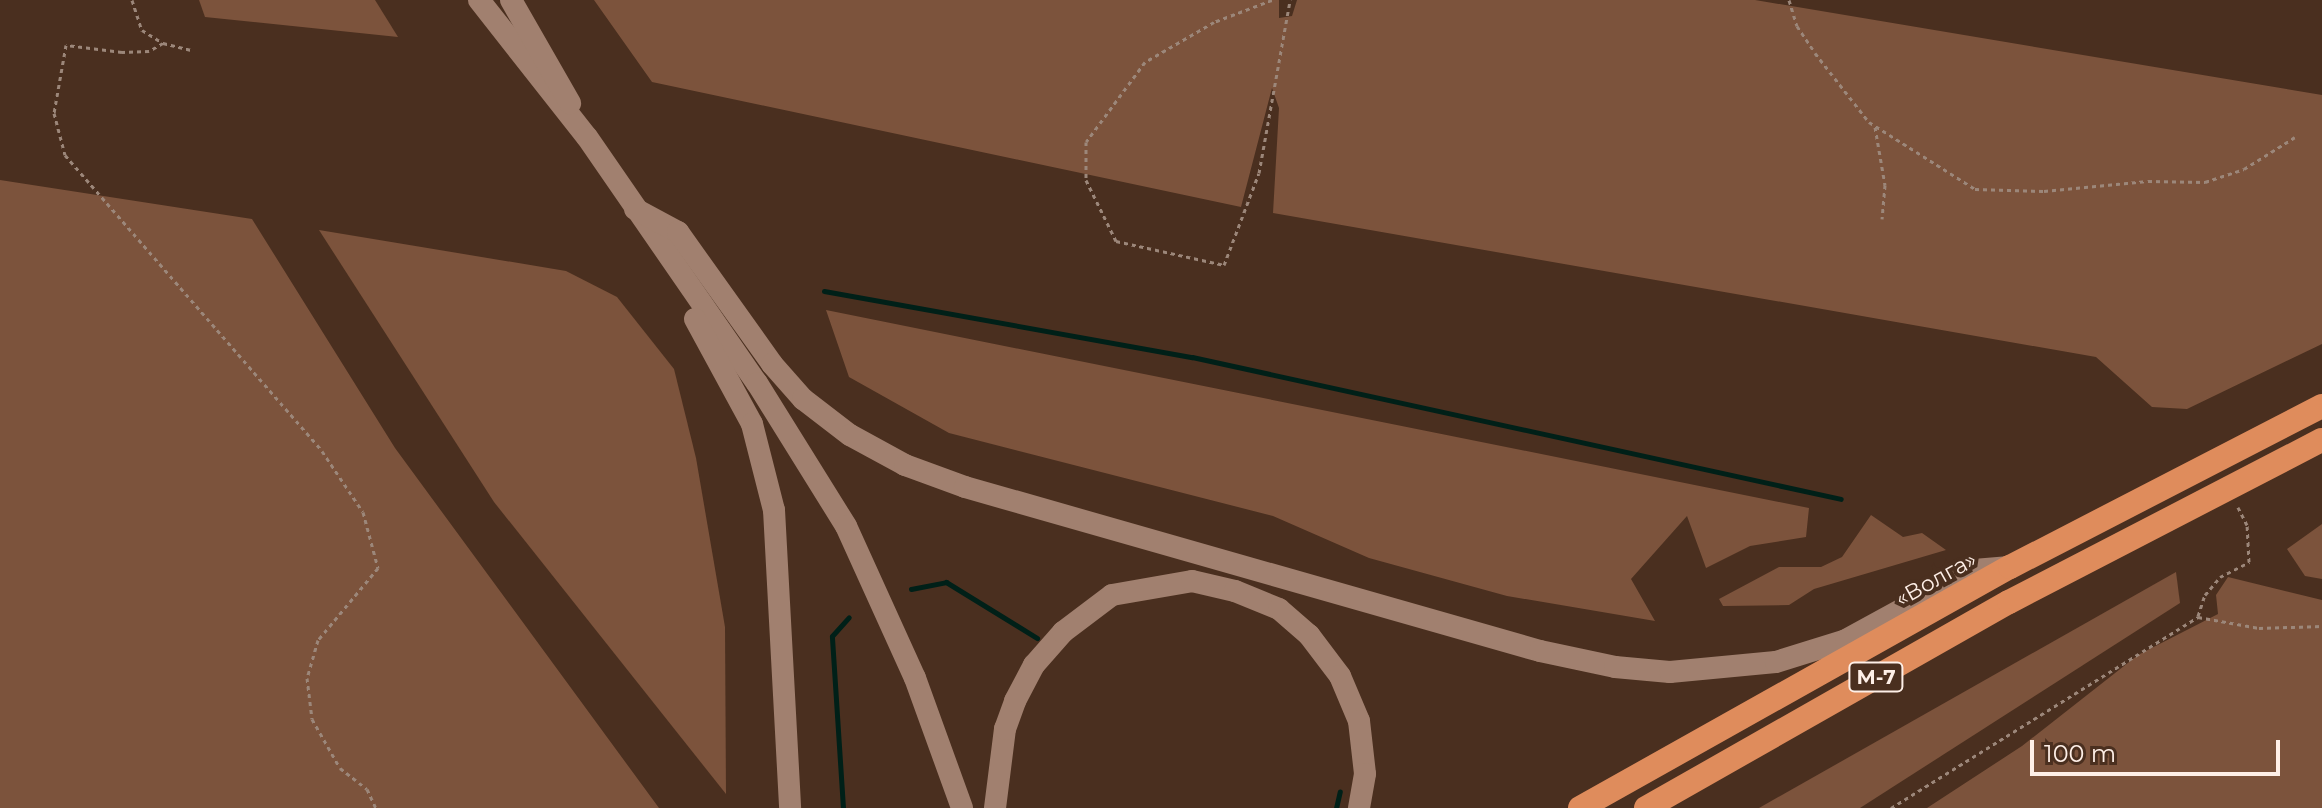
<!DOCTYPE html>
<html>
<head>
<meta charset="utf-8">
<style>
	body { margin:0 }
	#map { position:relative; width:2322px; height:808px; overflow:hidden; background:#4a2f1f; font-family:Montserrat,sans-serif }
	div>[style] { position:absolute }
	.green>* { inset:0; background:#7c533c }
	.stream>* { height:5px; margin:-2.5px; padding:0 2.5px; transform-origin:2.5px; border-radius:2.5px; background:#002018 }
	.path>* { height:3px; margin-top:-1.5px; transform-origin:0; background:repeating-linear-gradient(90deg,#9c877a 0 4px,transparent 0 8px) }
	.secondary>* { height:22px; margin:-11px; padding:0 11px; transform-origin:11px; border-radius:11px; background:#a1806f }
	.highway>* { height:24px; margin:-12px; padding:0 12px; transform-origin:12px; border-radius:12px; background:#df8c5c }
	span { translate:-50% -50%; white-space:nowrap; text-align:center; line-height:1.15; -webkit-text-stroke:8px #4a2f1f; paint-order:stroke }
	.shield-label span { padding:2px 6px; background:#4a2f1f; border:2px solid; border-radius:6px; -webkit-text-stroke-width:0 }
	.shield-label { font-size:20px; color:#feefe7; font-weight:700 }
	.street-label { font-size:22px; color:#feefe7 }
	.scale { position:absolute; left:2030px; top:740px; width:250px; height:36px; box-sizing:border-box; border:4px solid #feefe7; border-top:0; padding-left:10px; font-size:24px; line-height:28px; white-space:nowrap; color:#feefe7; -webkit-text-stroke:6px #4a2f1f; paint-order:stroke }
</style>
</head>
<body>
<div id="map">
	<div class="green">
		<i style="clip-path:polygon(199px 0,375px 0,398px 37px,205px 17px)"></i>
		<i style="clip-path:polygon(594px 0,1279px 0,1279px 18px,1292px 16px,1297px 0,1755px 0,2322px 95px,2322px 344px,2187px 409px,2152px 407px,2096px 357px,1273px 213px,1279px 108px,1272px 88px,1241px 207px,652px 82px)"></i>
		<i style="clip-path:polygon(0 180px,252px 219px,395px 448px,659px 808px,0 808px)"></i>
		<i style="clip-path:polygon(319px 230px,566px 271px,617px 297px,674px 369px,696px 458px,725px 627px,726px 794px,494px 502px)"></i>
		<i style="clip-path:polygon(826px 310px,1809px 508px,1806px 537px,1750px 546px,1706px 568px,1687px 516px,1631px 579px,1655px 621px,1507px 596px,1369px 558px,1273px 516px,949px 433px,849px 377px)"></i>
		<i style="clip-path:polygon(1871px 515px,1903px 537px,1922px 533px,1946px 550px,1814px 589px,1789px 605px,1723px 606px,1719px 599px,1779px 567px,1821px 567px,1842px 557px)"></i>
		<i style="clip-path:polygon(2322px 524px,2322px 579px,2305px 576px,2287px 549px)"></i>
		<i style="clip-path:polygon(2176px 572px,2180px 603px,1860px 808px,1759px 808px)"></i>
		<i style="clip-path:polygon(2228px 577px,2322px 600px,2322px 808px,1927px 808px,2022px 746px,2138px 655px,2218px 614px,2216px 595px)"></i>
	</div>
	<div class="stream">
		<i style="left:824px;top:291px;width:374px;rotate:10.2deg"></i>
		<i style="left:1192px;top:357px;width:664px;rotate:12.34deg"></i>
		<i style="left:911px;top:589px;width:36px;rotate:-11deg"></i>
		<i style="left:946px;top:582px;width:107px;rotate:31.6deg"></i>
		<i style="left:843px;top:808px;width:172px;rotate:-93.7deg"></i>
		<i style="left:832px;top:636px;width:25px;rotate:-48deg"></i>
		<i style="left:1336px;top:808px;width:17px;rotate:-77deg"></i>
	</div>
	<div class="path">
		<i style="left:132px;top:0;width:32px;rotate:72deg"></i>
		<i style="left:142px;top:30px;width:25px;rotate:32deg"></i>
		<i style="left:163px;top:43px;width:29px;rotate:14deg"></i>
		<i style="left:1272px;top:0;width:62px;rotate:159.2deg"></i>
		<i style="left:1214px;top:22px;width:80px;rotate:149.9deg"></i>
		<i style="left:1145px;top:62px;width:99px;rotate:126.4deg"></i>
		<i style="left:1086px;top:142px;width:38px;rotate:90deg"></i>
		<i style="left:1086px;top:180px;width:68px;rotate:63.8deg"></i>
		<i style="left:1116px;top:241px;width:111px;rotate:12.5deg"></i>
		<i style="left:1224px;top:265px;width:98px;rotate:-69.2deg"></i>
		<i style="left:1259px;top:173px;width:176px;rotate:-79.8deg"></i>
		<i style="left:1789px;top:0;width:27px;rotate:73deg"></i>
		<i style="left:1797px;top:26px;width:32px;rotate:56deg"></i>
		<i style="left:1815px;top:53px;width:88px;rotate:52deg"></i>
		<i style="left:1869px;top:122px;width:125px;rotate:32.3deg"></i>
		<i style="left:1975px;top:189px;width:69px;rotate:1.7deg"></i>
		<i style="left:2044px;top:191px;width:104px;rotate:-5.5deg"></i>
		<i style="left:2148px;top:181px;width:57px;rotate:1deg"></i>
		<i style="left:2205px;top:182px;width:41px;rotate:-18.4deg"></i>
		<i style="left:2244px;top:169px;width:60px;rotate:-32.1deg"></i>
		<i style="left:163px;top:43px;width:16px;rotate:150deg"></i>
		<i style="left:149px;top:51px;width:27px;rotate:178deg"></i>
		<i style="left:122px;top:52px;width:56px;rotate:-172.9deg"></i>
		<i style="left:66px;top:45px;width:69px;rotate:100deg"></i>
		<i style="left:54px;top:113px;width:43px;rotate:75.3deg"></i>
		<i style="left:65px;top:155px;width:392px;rotate:49deg"></i>
		<i style="left:322px;top:451px;width:73px;rotate:56.1deg"></i>
		<i style="left:363px;top:512px;width:58px;rotate:75deg"></i>
		<i style="left:378px;top:568px;width:94px;rotate:129.8deg"></i>
		<i style="left:318px;top:640px;width:40px;rotate:106deg"></i>
		<i style="left:307px;top:678px;width:41px;rotate:83deg"></i>
		<i style="left:312px;top:719px;width:56px;rotate:60.3deg"></i>
		<i style="left:340px;top:768px;width:34px;rotate:38deg"></i>
		<i style="left:367px;top:789px;width:21px;rotate:65deg"></i>
		<i style="left:1875px;top:127px;width:59px;rotate:80.2deg"></i>
		<i style="left:1885px;top:185px;width:34px;rotate:95deg"></i>
		<i style="left:2198px;top:616px;width:22px;rotate:-72deg"></i>
		<i style="left:2205px;top:595px;width:23px;rotate:-50deg"></i>
		<i style="left:2220px;top:577px;width:33px;rotate:-27deg"></i>
		<i style="left:2249px;top:562px;width:37px;rotate:-93deg"></i>
		<i style="left:2247px;top:525px;width:20px;rotate:-117deg"></i>
		<i style="left:1891px;top:808px;width:362px;rotate:-31.9deg"></i>
		<i style="left:2198px;top:617px;width:62px;rotate:10.2deg"></i>
		<i style="left:2259px;top:628px;width:63px;rotate:-1.8deg"></i>
	</div>
	<div class="secondary">
		<i style="left:479px;top:0;width:174px;rotate:51.8deg"></i>
		<i style="left:587px;top:137px;width:299px;rotate:55.4deg"></i>
		<i style="left:757px;top:383px;width:168px;rotate:58.1deg"></i>
		<i style="left:846px;top:526px;width:167px;rotate:65.6deg"></i>
		<i style="left:915px;top:678px;width:138px;rotate:70.1deg"></i>
		<i style="left:511px;top:0;width:119px;rotate:60.2deg"></i>
		<i style="left:635px;top:209px;width:49px;rotate:28.1deg"></i>
		<i style="left:678px;top:232px;width:162px;rotate:54.5deg"></i>
		<i style="left:772px;top:364px;width:47px;rotate:48.5deg"></i>
		<i style="left:803px;top:399px;width:59px;rotate:37.5deg"></i>
		<i style="left:850px;top:435px;width:63px;rotate:28.6deg"></i>
		<i style="left:905px;top:465px;width:64px;rotate:20.1deg"></i>
		<i style="left:965px;top:487px;width:598px;rotate:15.92deg"></i>
		<i style="left:1540px;top:651px;width:77px;rotate:12deg"></i>
		<i style="left:1615px;top:667px;width:55px;rotate:5.2deg"></i>
		<i style="left:1670px;top:672px;width:106px;rotate:-5.4deg"></i>
		<i style="left:1776px;top:662px;width:73px;rotate:-17.4deg"></i>
		<i style="left:1846px;top:640px;width:146px;rotate:-28.7deg"></i>
		<i style="left:1974px;top:570px;width:36px;rotate:-5deg"></i>
		<i style="left:695px;top:319px;width:119px;rotate:61.5deg"></i>
		<i style="left:752px;top:424px;width:89px;rotate:75.7deg"></i>
		<i style="left:774px;top:510px;width:298px;rotate:86.9deg"></i>
		<i style="left:995px;top:808px;width:80px;rotate:-82.8deg"></i>
		<i style="left:1005px;top:729px;width:30px;rotate:-70deg"></i>
		<i style="left:1015px;top:701px;width:41px;rotate:-62.2deg"></i>
		<i style="left:1034px;top:665px;width:44px;rotate:-48.7deg"></i>
		<i style="left:1063px;top:632px;width:61px;rotate:-37.1deg"></i>
		<i style="left:1112px;top:595px;width:81px;rotate:-9.9deg"></i>
		<i style="left:1192px;top:581px;width:44px;rotate:13.1deg"></i>
		<i style="left:1235px;top:591px;width:48px;rotate:22.2deg"></i>
		<i style="left:1279px;top:609px;width:40px;rotate:41deg"></i>
		<i style="left:1309px;top:635px;width:51px;rotate:52.9deg"></i>
		<i style="left:1340px;top:676px;width:49px;rotate:67.1deg"></i>
		<i style="left:1359px;top:721px;width:53px;rotate:83.5deg"></i>
		<i style="left:1365px;top:774px;width:35px;rotate:100deg"></i>
	</div>
	<div class="highway">
		<i style="left:1580px;top:808px;width:493px;rotate:-29.3deg"></i>
		<i style="left:2010px;top:567px;width:351px;rotate:-27.3deg"></i>
		<i style="left:1646px;top:808px;width:417px;rotate:-29.6deg"></i>
		<i style="left:2009px;top:602px;width:352px;rotate:-27.4deg"></i>
	</div>
	<div class="shield-label">
		<span style="left:1876px;top:677px">М-7</span>
	</div>
	<div class="street-label">
		<span style="left:1936px;top:579px;rotate:-29deg">«Волга»</span>
	</div>
	<div class="scale">100 m</div>
</div>
</body>
</html>
